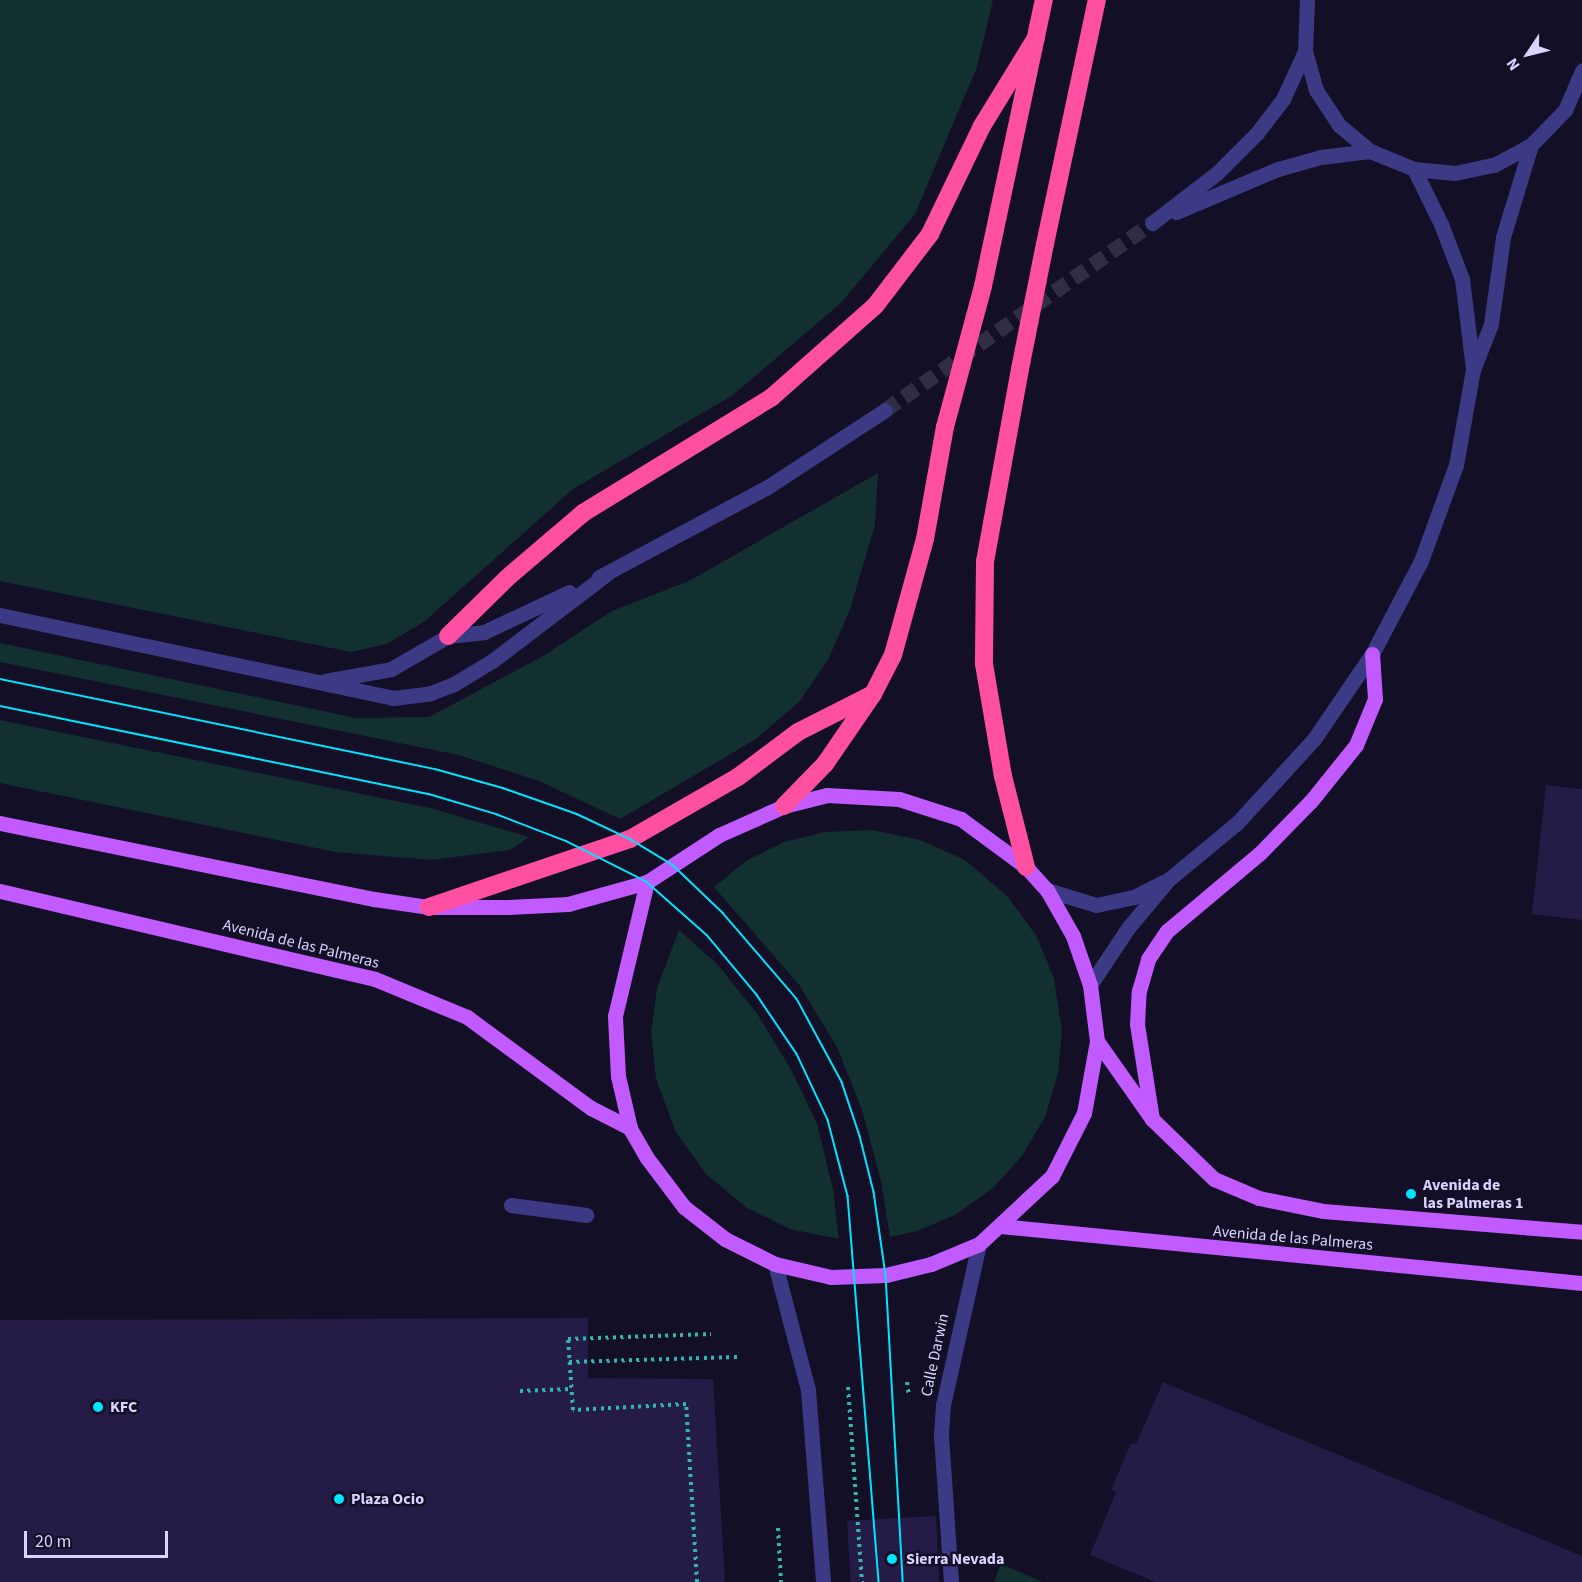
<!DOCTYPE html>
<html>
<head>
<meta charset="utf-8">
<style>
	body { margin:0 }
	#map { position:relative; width:1582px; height:1582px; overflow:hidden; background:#130f26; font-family:"Source Sans 3",sans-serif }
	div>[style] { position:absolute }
	.green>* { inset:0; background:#12302f }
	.building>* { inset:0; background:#241b47; transform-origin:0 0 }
	.tertiary-tunnel>* { height:15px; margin-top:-7.5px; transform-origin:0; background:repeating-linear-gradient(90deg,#312d47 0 15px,transparent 0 23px) }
	.path>* { height:4px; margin-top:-2px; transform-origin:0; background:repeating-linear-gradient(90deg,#2fb8b0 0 3px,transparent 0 7.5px) }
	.service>* { height:15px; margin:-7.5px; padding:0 7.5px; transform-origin:7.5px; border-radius:7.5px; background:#3d3a85 }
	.tertiary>* { height:15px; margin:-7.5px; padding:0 7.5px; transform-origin:7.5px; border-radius:7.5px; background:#3d3a85 }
	.primary>* { height:15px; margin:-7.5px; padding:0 7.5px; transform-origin:7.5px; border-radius:7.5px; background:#c25bff }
	.motorway>* { height:18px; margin:-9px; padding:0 9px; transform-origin:9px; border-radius:9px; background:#ff4fa3 }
	.tram>* { height:1.5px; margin:-0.75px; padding:0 0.75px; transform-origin:0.75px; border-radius:0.75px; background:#00e5ff }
	.motorway-bridge>* { height:18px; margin:-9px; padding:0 9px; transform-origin:9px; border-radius:9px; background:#ff4fa3 }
	.dots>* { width:16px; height:16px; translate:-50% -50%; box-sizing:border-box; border:3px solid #130f26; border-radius:50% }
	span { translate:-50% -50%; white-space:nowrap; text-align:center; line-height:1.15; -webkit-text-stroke:5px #130f26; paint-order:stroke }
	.street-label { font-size:16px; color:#d9d4ff }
	.poi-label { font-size:16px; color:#d9d4ff; font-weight:700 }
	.left { translate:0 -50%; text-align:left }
	.north { position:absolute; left:1498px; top:24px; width:60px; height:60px; -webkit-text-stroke:4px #130f26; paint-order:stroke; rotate:235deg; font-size:16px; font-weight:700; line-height:24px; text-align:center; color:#d9d4ff }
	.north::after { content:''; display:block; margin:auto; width:21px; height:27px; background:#d9d4ff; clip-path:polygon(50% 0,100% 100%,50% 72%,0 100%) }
	.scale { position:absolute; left:24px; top:1531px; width:144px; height:27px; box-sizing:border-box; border:3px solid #d9d4ff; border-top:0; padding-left:8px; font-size:18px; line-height:21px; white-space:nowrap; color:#d9d4ff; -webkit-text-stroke:4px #130f26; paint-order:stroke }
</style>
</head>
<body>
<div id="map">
	<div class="green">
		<i style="clip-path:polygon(0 0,993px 0,977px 67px,915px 214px,841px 303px,733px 395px,573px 489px,425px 621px,387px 644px,351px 652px,0 581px)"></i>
		<i style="clip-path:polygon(878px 473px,875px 525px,850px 609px,829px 658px,800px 701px,756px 739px,620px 819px,539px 781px,459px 755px,0 662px,0 643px,356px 718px,429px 717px,543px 656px,612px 611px,691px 580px)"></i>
		<i style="clip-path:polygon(0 720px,430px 808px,529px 837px,510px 850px,431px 860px,336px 852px,0 783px)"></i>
		<i style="clip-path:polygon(872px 830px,920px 840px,965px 860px,1008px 897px,1037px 937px,1054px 979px,1062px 1031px,1058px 1073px,1045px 1117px,1022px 1156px,993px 1188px,955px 1215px,917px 1231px,890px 1237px,881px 1181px,863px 1113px,838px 1049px,800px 986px,714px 887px,746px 861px,784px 842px,824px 832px)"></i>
		<i style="clip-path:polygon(679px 930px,718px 965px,758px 1015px,792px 1071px,817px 1124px,833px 1189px,839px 1239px,790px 1229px,747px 1208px,706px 1174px,676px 1132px,656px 1079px,651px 1033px,657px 988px)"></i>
		<i style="clip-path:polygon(1001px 1564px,1042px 1582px,994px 1582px)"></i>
	</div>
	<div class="building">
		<i style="clip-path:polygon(1546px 785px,1582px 789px,1582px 920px,1532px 914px)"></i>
		<i style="clip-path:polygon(588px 1318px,588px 1378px,713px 1379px,725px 1582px,0 1582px,0 1320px)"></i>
		<i style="clip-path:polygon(1163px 1382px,1582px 1556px,1582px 1582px,1155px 1582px,1090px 1555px,1116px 1492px,1111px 1490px,1131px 1443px,1136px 1444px)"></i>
		<i style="left:936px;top:1516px;width:66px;height:89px;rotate:87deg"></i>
	</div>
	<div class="tertiary-tunnel">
		<i style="left:885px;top:410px;width:326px;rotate:-35deg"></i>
	</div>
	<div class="path">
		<i style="left:569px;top:1362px;width:168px;rotate:-1.7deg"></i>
		<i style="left:907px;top:1382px;width:15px;rotate:82deg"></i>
		<i style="left:848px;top:1387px;width:196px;rotate:85.9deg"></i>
		<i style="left:520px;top:1391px;width:52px;rotate:-2.2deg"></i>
		<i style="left:778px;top:1528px;width:54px;rotate:86.8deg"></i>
		<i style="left:697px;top:1582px;width:178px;rotate:-93.5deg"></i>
		<i style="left:686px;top:1404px;width:113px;rotate:177deg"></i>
		<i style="left:573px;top:1410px;width:71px;rotate:-94deg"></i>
		<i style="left:568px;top:1339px;width:143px;rotate:-2deg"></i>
	</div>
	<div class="service">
		<i style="left:511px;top:1205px;width:76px;rotate:7.6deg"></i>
	</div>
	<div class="tertiary">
		<i style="left:1307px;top:0;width:51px;rotate:92.2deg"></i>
		<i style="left:1305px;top:51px;width:41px;rotate:74.2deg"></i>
		<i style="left:1316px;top:90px;width:42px;rotate:56.7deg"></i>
		<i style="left:1339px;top:125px;width:40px;rotate:40deg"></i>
		<i style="left:1370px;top:151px;width:48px;rotate:22.2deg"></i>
		<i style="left:1414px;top:169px;width:41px;rotate:5.6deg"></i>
		<i style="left:1455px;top:173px;width:40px;rotate:-12deg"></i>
		<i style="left:1494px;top:165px;width:42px;rotate:-28.4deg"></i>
		<i style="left:1531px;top:145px;width:49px;rotate:-45.8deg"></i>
		<i style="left:1565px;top:110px;width:43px;rotate:-66.4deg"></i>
		<i style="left:1414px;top:169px;width:61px;rotate:63.9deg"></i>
		<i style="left:1441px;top:224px;width:59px;rotate:69.1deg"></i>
		<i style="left:1462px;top:279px;width:90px;rotate:83deg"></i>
		<i style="left:1176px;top:212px;width:111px;rotate:-22.9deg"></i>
		<i style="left:1278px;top:169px;width:45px;rotate:-15.6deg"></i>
		<i style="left:1321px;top:157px;width:49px;rotate:-7deg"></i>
		<i style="left:1152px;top:223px;width:82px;rotate:-37.6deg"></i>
		<i style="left:1217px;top:173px;width:57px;rotate:-45deg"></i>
		<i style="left:1257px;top:133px;width:43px;rotate:-52.6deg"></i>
		<i style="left:1283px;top:99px;width:53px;rotate:-65.4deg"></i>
		<i style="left:599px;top:577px;width:189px;rotate:-28.1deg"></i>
		<i style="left:766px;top:488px;width:142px;rotate:-33.2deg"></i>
		<i style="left:0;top:615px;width:402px;rotate:11.9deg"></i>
		<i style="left:393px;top:698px;width:35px;rotate:-7deg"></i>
		<i style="left:428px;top:694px;width:28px;rotate:-21deg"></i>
		<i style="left:454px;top:684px;width:44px;rotate:-31.2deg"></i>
		<i style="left:492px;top:661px;width:146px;rotate:-37.2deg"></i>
		<i style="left:325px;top:681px;width:67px;rotate:-10.3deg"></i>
		<i style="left:391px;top:669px;width:66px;rotate:-30.1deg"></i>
		<i style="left:448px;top:636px;width:36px;rotate:-6deg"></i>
		<i style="left:484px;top:632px;width:94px;rotate:-25.2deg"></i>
		<i style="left:1047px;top:890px;width:51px;rotate:17deg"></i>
		<i style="left:1096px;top:905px;width:39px;rotate:-12deg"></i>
		<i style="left:1134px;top:897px;width:33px;rotate:-27deg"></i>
		<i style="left:1090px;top:985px;width:69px;rotate:-56.3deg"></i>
		<i style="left:1128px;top:928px;width:62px;rotate:-50.2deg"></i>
		<i style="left:1168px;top:880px;width:89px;rotate:-39.6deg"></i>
		<i style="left:1237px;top:823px;width:114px;rotate:-47.5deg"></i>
		<i style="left:1314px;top:739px;width:103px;rotate:-55.7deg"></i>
		<i style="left:1372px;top:654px;width:105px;rotate:-62.2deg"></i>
		<i style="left:1421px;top:561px;width:102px;rotate:-70deg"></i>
		<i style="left:1456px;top:465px;width:97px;rotate:-79.9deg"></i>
		<i style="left:1473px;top:370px;width:49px;rotate:-68.6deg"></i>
		<i style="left:1491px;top:324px;width:88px;rotate:-82.1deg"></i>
		<i style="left:1503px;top:237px;width:96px;rotate:-73.1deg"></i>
		<i style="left:775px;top:1264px;width:130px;rotate:75.3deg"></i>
		<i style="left:808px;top:1390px;width:193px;rotate:85.5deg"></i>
		<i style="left:951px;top:1582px;width:148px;rotate:-93.9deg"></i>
		<i style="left:941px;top:1434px;width:29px;rotate:-86deg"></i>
		<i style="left:943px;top:1405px;width:165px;rotate:-77.4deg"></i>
	</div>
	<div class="primary">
		<i style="left:0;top:823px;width:382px;rotate:11.5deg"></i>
		<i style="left:374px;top:899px;width:56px;rotate:8.3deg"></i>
		<i style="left:429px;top:907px;width:79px"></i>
		<i style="left:508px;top:907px;width:60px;rotate:-2.9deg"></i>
		<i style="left:568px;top:904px;width:82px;rotate:-15.6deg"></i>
		<i style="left:647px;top:882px;width:86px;rotate:-33.1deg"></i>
		<i style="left:719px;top:835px;width:71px;rotate:-24deg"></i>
		<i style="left:784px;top:806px;width:44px;rotate:-14.3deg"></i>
		<i style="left:827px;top:795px;width:72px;rotate:3.2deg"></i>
		<i style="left:899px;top:799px;width:65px;rotate:17.9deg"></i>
		<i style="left:961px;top:819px;width:81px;rotate:36.4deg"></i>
		<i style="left:1026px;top:867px;width:31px;rotate:48deg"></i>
		<i style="left:1047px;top:890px;width:53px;rotate:60.5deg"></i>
		<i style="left:1073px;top:936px;width:52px;rotate:70.9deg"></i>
		<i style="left:1090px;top:985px;width:56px;rotate:82.9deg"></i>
		<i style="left:1097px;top:1041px;width:73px;rotate:100.2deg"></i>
		<i style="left:1084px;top:1113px;width:71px;rotate:116.9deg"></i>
		<i style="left:1052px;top:1176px;width:100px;rotate:137deg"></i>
		<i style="left:979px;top:1244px;width:52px;rotate:157.4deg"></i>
		<i style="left:931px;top:1264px;width:46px;rotate:166.3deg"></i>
		<i style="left:886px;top:1275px;width:55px;rotate:177.9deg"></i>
		<i style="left:831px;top:1277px;width:57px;rotate:-166.9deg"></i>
		<i style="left:775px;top:1264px;width:56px;rotate:-153.4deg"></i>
		<i style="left:725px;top:1239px;width:52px;rotate:-142deg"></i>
		<i style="left:684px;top:1207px;width:61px;rotate:-127.1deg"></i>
		<i style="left:647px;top:1158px;width:34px;rotate:-120deg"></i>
		<i style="left:630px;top:1128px;width:53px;rotate:-103deg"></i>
		<i style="left:618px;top:1076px;width:60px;rotate:-92.9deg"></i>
		<i style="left:615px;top:1016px;width:138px;rotate:-76.6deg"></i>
		<i style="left:0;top:891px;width:385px;rotate:13.2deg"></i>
		<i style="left:375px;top:979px;width:100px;rotate:22.4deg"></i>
		<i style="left:467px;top:1017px;width:154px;rotate:36.3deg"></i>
		<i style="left:591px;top:1108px;width:44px;rotate:27.1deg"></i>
		<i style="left:1097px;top:1041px;width:95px;rotate:54.8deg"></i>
		<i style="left:1152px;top:1119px;width:86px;rotate:44.1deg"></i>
		<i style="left:1214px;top:1179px;width:49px;rotate:22.9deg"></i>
		<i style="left:1259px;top:1198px;width:65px;rotate:11.5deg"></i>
		<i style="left:1323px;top:1211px;width:260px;rotate:4.6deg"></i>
		<i style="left:1152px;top:1119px;width:96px;rotate:-99deg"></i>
		<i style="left:1137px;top:1024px;width:33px;rotate:-87deg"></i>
		<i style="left:1139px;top:991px;width:33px;rotate:-74deg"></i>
		<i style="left:1148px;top:959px;width:34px;rotate:-56deg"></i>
		<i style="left:1167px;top:931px;width:121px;rotate:-40deg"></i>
		<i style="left:1260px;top:853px;width:73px;rotate:-45.6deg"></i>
		<i style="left:1311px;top:801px;width:72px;rotate:-51.2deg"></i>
		<i style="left:1356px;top:745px;width:50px;rotate:-67.6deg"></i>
		<i style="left:1375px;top:699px;width:45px;rotate:-93.8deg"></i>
		<i style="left:1001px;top:1226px;width:584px;rotate:5.6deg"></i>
	</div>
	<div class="motorway">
		<i style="left:1045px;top:244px;width:249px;rotate:-78deg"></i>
		<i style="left:983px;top:286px;width:292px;rotate:-78deg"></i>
		<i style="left:1020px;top:369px;width:195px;rotate:100.3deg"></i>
		<i style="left:985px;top:561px;width:103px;rotate:90.6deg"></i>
		<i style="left:984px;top:664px;width:114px;rotate:80.4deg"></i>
		<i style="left:1003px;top:776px;width:94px;rotate:75.8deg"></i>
		<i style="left:448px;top:636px;width:83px;rotate:-44.5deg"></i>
		<i style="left:507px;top:578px;width:100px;rotate:-40.5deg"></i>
		<i style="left:583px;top:513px;width:222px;rotate:-31.5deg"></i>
		<i style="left:772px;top:397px;width:137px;rotate:-41.5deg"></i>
		<i style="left:875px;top:306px;width:91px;rotate:-52.6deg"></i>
		<i style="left:930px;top:234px;width:120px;rotate:-64.3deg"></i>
		<i style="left:982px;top:126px;width:103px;rotate:-58.5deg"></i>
		<i style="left:784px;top:806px;width:59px;rotate:-45.7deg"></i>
		<i style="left:825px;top:764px;width:85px;rotate:-55.6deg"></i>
		<i style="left:873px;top:694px;width:44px;rotate:-62.9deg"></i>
		<i style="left:893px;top:655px;width:120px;rotate:-74.6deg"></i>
		<i style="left:925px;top:539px;width:114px;rotate:-79.9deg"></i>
		<i style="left:429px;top:907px;width:212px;rotate:-18.7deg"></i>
		<i style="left:630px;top:839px;width:125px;rotate:-29.9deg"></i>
		<i style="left:738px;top:777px;width:75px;rotate:-36.9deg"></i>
		<i style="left:798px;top:732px;width:84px;rotate:-26.9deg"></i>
	</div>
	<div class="tram">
		<i style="left:0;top:679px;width:444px;rotate:11.7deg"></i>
		<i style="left:435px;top:769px;width:71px;rotate:15.6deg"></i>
		<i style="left:503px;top:788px;width:78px;rotate:19.4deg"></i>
		<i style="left:577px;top:814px;width:59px;rotate:25.3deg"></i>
		<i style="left:630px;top:839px;width:50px;rotate:31.2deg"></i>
		<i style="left:673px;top:865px;width:69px;rotate:43.8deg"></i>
		<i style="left:723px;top:913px;width:113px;rotate:49.3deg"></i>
		<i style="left:797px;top:999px;width:94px;rotate:61.5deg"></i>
		<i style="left:842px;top:1082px;width:57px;rotate:71.6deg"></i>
		<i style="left:860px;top:1136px;width:58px;rotate:76deg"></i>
		<i style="left:874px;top:1192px;width:84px;rotate:81.8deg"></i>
		<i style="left:886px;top:1275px;width:307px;rotate:86.8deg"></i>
		<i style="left:0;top:706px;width:438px;rotate:11.6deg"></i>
		<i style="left:429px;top:794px;width:70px;rotate:16.6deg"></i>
		<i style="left:496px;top:814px;width:75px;rotate:21.1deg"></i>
		<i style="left:566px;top:841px;width:91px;rotate:26.8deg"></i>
		<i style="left:647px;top:882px;width:80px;rotate:41.5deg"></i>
		<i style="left:707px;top:935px;width:78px;rotate:50.2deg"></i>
		<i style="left:757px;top:995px;width:71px;rotate:55.9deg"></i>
		<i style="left:797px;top:1054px;width:73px;rotate:64.8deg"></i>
		<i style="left:828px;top:1120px;width:79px;rotate:75.3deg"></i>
		<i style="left:848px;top:1196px;width:387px;rotate:85.4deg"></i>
	</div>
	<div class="motorway-bridge">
		<i style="left:1020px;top:369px;width:127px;rotate:-78.7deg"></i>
		<i style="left:945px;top:427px;width:146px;rotate:-74.9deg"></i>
	</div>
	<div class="dots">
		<i style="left:1411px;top:1194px;background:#00e5ff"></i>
		<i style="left:98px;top:1407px;background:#00e5ff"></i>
		<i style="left:339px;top:1499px;background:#00e5ff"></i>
		<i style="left:892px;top:1559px;background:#00e5ff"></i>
	</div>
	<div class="street-label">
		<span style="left:301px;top:944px;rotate:14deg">Avenida de las Palmeras</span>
		<span style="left:1293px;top:1238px;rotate:5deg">Avenida de las Palmeras</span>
		<span style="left:935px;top:1355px;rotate:-78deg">Calle Darwin</span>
	</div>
	<div class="poi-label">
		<span class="left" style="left:1423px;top:1194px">Avenida de<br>las Palmeras 1</span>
		<span class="left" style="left:110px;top:1407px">KFC</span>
		<span class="left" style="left:351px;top:1499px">Plaza Ocio</span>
		<span class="left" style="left:906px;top:1559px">Sierra Nevada</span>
	</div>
	<div class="north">N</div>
	<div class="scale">20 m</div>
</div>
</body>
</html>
